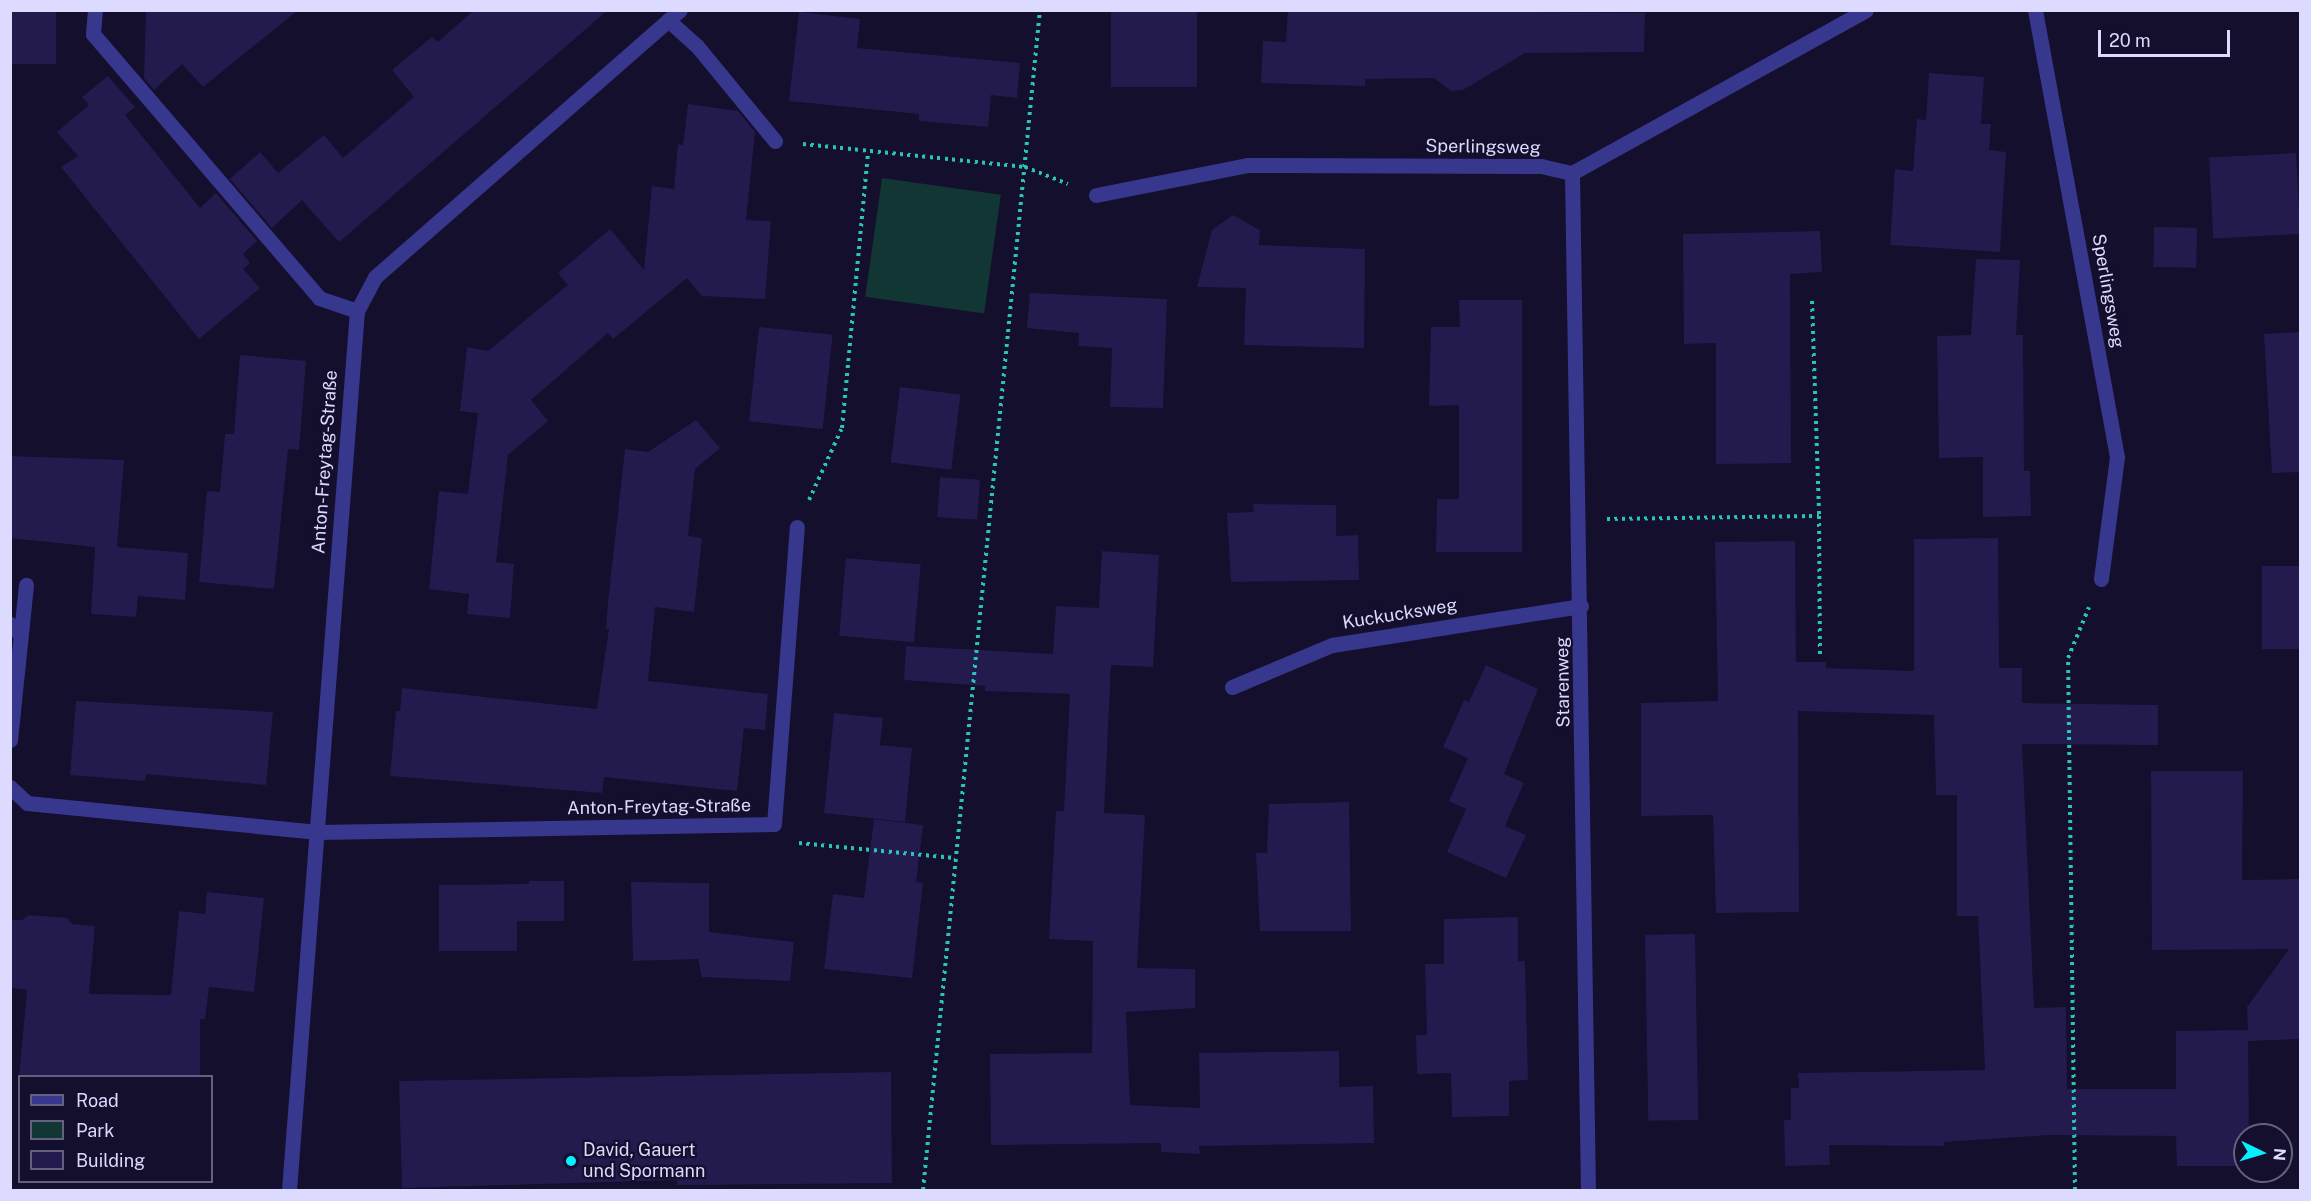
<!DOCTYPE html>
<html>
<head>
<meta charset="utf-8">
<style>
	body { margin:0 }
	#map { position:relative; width:2311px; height:1201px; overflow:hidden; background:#130f2c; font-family:"Public Sans",sans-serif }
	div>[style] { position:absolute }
	.green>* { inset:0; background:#123634; transform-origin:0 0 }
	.building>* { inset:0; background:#231a4e; transform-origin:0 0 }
	.path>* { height:4px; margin-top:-2px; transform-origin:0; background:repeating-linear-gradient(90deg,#28c5b6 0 3px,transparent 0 7.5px) }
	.lane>* { height:15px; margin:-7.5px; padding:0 7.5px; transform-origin:7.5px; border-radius:7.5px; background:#38378e }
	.street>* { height:15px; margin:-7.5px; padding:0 7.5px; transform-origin:7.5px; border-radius:7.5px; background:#38378e }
	.dots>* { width:16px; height:16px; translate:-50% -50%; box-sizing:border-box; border:3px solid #130f2c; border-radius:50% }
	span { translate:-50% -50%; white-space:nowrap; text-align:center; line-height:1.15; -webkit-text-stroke:4.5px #130f2c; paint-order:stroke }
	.street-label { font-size:18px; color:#dddaff }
	.poi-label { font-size:18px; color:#dddaff }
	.left { translate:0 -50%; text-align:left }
	.frame { position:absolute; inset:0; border:12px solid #dddaff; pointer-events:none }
	.legend { position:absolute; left:18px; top:1075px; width:195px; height:108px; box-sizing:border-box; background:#130f2c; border:2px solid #646080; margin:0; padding:8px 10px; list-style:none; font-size:18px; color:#dddaff }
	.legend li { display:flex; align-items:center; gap:12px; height:30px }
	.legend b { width:30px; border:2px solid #646080 }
	.north { position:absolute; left:2233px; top:1123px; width:60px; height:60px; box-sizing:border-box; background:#130f2c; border:2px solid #646080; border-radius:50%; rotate:95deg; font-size:16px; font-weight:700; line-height:24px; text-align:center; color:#dddaff }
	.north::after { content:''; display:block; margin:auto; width:21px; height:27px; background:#06efff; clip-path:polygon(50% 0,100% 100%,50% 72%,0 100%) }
	.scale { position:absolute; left:2098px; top:30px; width:132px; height:27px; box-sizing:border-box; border:3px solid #dddaff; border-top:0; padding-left:8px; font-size:18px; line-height:21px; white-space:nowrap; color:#dddaff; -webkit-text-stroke:4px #130f2c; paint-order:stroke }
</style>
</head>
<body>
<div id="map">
	<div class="green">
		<i style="left:882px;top:178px;width:120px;height:120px;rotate:8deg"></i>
	</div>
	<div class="building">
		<i style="left:10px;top:10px;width:46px;height:54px"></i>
		<i style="clip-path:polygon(146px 10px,298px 10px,203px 87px,182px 64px,154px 90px,144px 78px)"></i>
		<i style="clip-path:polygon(474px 10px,608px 10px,339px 242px,302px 200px,272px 228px,230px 179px,260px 152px,278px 173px,324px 135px,343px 158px,414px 97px,392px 70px,432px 37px,438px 42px)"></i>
		<i style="left:1111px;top:10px;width:86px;height:77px"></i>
		<i style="clip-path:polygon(1288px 10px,1645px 13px,1644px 52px,1525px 53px,1463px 90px,1451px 91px,1434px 78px,1365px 79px,1365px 86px,1261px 83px,1263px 41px,1286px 42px)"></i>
		<i style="clip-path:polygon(799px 12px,860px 19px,857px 48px,1020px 63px,1017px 98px,991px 95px,988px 127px,919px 121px,919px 114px,789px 101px)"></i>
		<i style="clip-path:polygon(1929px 73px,1984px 77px,1981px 124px,1991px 124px,1989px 150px,2006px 152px,2000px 252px,1890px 245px,1895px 169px,1913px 171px,1917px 119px,1926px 120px)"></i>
		<i style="clip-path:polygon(108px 76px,135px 107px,125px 115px,200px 208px,216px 193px,257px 241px,243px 254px,250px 263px,243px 269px,260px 288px,199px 339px,61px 167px,78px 156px,57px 132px,89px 105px,82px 97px)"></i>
		<i style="clip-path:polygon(688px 104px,738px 111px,755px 132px,746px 220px,771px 221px,765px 299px,702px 296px,687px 278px,613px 339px,608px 333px,531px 400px,548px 421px,508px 455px,496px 562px,514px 564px,510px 618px,467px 614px,469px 594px,429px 589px,439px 491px,468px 494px,478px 413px,460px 411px,467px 347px,488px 351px,568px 285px,558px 273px,610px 229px,644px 270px,652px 186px,674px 189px,678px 144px,683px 145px)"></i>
		<i style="left:2296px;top:153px;width:81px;height:87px;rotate:87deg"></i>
		<i style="clip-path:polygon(1233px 215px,1260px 230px,1259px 245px,1365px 249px,1364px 348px,1244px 345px,1246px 288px,1197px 287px,1212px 230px)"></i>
		<i style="left:2154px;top:227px;width:43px;height:40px;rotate:1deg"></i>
		<i style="clip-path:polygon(1820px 231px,1822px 272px,1790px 274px,1791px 463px,1716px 464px,1716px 343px,1684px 344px,1683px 234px)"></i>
		<i style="clip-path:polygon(1976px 259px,2020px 260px,2016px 335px,2023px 335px,2024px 471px,2030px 471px,2031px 516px,1983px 517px,1983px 457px,1939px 458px,1937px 336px,1971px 335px)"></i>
		<i style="clip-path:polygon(1030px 293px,1167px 299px,1163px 408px,1110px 407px,1112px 348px,1078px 346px,1079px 333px,1027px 328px)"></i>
		<i style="clip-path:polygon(1459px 300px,1522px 300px,1522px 552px,1436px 552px,1437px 499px,1459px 499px,1459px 405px,1429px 406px,1431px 327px,1460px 327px)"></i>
		<i style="left:759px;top:327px;width:74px;height:95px;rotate:6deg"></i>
		<i style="clip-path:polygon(2301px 332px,2301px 472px,2272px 473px,2264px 334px)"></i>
		<i style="clip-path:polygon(240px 355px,306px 361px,299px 450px,288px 449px,274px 589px,199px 582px,207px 491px,220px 492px,225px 434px,234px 434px)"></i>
		<i style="left:900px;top:387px;width:61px;height:76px;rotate:7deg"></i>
		<i style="clip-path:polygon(696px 420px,720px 448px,695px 469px,688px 536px,702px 538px,694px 612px,655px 607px,648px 681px,768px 694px,765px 730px,744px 728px,737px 791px,604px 777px,602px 793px,390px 776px,396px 711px,400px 711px,402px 688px,597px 709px,609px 629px,606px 629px,608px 602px,625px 449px,648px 452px)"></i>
		<i style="clip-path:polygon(10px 456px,124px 460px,117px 547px,188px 553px,185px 600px,138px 596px,136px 617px,91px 614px,95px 547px,10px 538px)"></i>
		<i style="left:940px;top:477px;width:40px;height:40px;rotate:4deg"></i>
		<i style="clip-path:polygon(1253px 504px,1336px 505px,1336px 536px,1358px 535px,1359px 580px,1231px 582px,1227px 513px,1254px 512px)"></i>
		<i style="clip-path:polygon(1998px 538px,1999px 668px,2022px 668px,2022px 703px,2158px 705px,2158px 745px,2022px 744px,2034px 1008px,2066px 1007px,2067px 1089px,2176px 1089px,2176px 1031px,2248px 1030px,2247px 1007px,2289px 949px,2152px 950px,2151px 771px,2243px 771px,2242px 880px,2301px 879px,2301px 1039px,2248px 1041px,2249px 1135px,2245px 1135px,2245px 1166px,2177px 1166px,2176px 1136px,2049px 1135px,1944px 1142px,1944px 1146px,1829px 1145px,1830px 1165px,1785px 1166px,1784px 1120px,1791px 1120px,1791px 1088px,1799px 1088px,1798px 1073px,1985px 1070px,1978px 916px,1957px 916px,1957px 795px,1936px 795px,1934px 715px,1798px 711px,1799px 912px,1716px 913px,1713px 815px,1641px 816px,1641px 703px,1718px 701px,1715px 542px,1795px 541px,1796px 662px,1826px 662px,1826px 668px,1914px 671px,1914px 539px)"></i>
		<i style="clip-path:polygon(1102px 551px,1159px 555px,1153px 667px,1111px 665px,1104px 813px,1145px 815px,1137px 968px,1195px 969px,1195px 1008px,1126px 1012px,1130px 1105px,1200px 1108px,1199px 1053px,1339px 1051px,1339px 1087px,1373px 1086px,1374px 1143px,1199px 1146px,1200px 1154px,1161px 1152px,1161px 1143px,991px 1145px,990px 1054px,1092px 1053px,1093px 941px,1049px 939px,1056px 811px,1064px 811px,1070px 694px,985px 691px,985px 686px,904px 680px,906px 646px,1053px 654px,1056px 606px,1099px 608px)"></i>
		<i style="left:846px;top:558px;width:75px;height:78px;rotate:5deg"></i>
		<i style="left:2301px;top:566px;width:83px;height:39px;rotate:90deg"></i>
		<i style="clip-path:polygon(1486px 665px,1538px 689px,1504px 774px,1524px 783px,1505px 826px,1526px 835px,1506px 878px,1447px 852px,1466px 809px,1449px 801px,1468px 758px,1443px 747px,1464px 700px,1469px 702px)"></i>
		<i style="clip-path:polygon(76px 701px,273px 712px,266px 785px,146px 774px,145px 781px,70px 775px)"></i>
		<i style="clip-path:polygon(834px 713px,883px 718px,880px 745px,912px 748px,905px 822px,824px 813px)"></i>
		<i style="clip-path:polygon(1349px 802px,1351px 931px,1260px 931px,1256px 853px,1267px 853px,1269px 804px)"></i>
		<i style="clip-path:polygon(874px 819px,923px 825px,916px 882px,923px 883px,912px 978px,824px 969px,833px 894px,864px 898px)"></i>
		<i style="clip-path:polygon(529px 881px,564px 881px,564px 921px,517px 921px,517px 951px,439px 951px,439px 885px,529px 884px)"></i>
		<i style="clip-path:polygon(631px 882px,709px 883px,709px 932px,794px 942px,790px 981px,702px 977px,698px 959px,633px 961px)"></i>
		<i style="clip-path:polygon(207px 892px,264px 898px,254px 992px,209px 987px,205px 1019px,200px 1019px,200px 1077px,19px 1077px,27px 990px,10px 988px,10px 920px,22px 920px,29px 915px,67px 918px,72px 924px,95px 926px,89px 994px,171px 995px,179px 911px,205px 914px)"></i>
		<i style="clip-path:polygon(1518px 917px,1518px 961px,1525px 961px,1528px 1080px,1509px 1081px,1509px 1116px,1452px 1117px,1451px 1073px,1417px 1074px,1416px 1035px,1427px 1035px,1425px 964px,1444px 964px,1444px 919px)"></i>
		<i style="left:1695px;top:934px;width:186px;height:50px;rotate:89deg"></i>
		<i style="clip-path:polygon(891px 1072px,892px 1183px,677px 1185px,677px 1180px,402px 1188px,399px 1081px)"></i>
	</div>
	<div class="path">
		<i style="left:803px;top:144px;width:223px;rotate:5.9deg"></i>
		<i style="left:1025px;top:167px;width:46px;rotate:21.6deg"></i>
		<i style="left:1812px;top:301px;width:215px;rotate:88.1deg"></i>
		<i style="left:809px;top:500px;width:79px;rotate:-65.4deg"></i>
		<i style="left:842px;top:428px;width:277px;rotate:-84.6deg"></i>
		<i style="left:1607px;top:519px;width:212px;rotate:-0.8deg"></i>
		<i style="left:1819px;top:516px;width:140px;rotate:89.6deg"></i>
		<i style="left:799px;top:843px;width:156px;rotate:5.5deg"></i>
		<i style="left:923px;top:1190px;width:1186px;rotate:-84.34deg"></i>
		<i style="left:2075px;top:1190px;width:532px;rotate:-90.75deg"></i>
		<i style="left:2068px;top:658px;width:55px;rotate:-67.6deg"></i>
	</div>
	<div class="lane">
		<i style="left:668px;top:20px;width:39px;rotate:42deg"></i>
		<i style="left:697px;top:46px;width:123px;rotate:50.6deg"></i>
		<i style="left:10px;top:624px;width:13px;rotate:45deg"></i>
	</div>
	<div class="street">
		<i style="left:95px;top:10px;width:24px;rotate:95deg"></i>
		<i style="left:93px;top:34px;width:348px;rotate:49.4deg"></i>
		<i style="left:319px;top:298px;width:40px;rotate:18.9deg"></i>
		<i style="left:2035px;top:10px;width:454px;rotate:79.6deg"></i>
		<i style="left:2117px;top:457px;width:123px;rotate:97.5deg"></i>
		<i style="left:1572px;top:173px;width:1017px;rotate:89.1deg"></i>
		<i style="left:1096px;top:195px;width:154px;rotate:-11.2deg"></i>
		<i style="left:1247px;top:165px;width:294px;rotate:0.2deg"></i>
		<i style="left:1541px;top:166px;width:32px;rotate:13deg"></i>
		<i style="left:1572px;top:173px;width:336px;rotate:-29deg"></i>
		<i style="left:1232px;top:687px;width:108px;rotate:-22.8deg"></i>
		<i style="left:1332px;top:645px;width:252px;rotate:-8.9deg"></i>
		<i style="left:10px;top:740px;width:156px;rotate:-84.1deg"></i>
		<i style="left:10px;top:787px;width:23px;rotate:43deg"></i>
		<i style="left:27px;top:803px;width:292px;rotate:5.7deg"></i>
		<i style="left:318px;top:832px;width:456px;rotate:-1deg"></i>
		<i style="left:774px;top:824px;width:298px;rotate:-85.6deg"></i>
		<i style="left:289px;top:1190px;width:882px;rotate:-85.58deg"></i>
		<i style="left:357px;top:311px;width:38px;rotate:-62deg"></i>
		<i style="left:375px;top:277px;width:405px;rotate:-41.2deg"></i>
	</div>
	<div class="dots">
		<i style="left:571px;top:1161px;background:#06efff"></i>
	</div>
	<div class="street-label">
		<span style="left:1483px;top:147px;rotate:1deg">Sperlingsweg</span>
		<span style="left:2108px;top:291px;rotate:80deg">Sperlingsweg</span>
		<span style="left:325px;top:462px;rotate:-86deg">Anton-Freytag-Straße</span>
		<span style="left:1400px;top:614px;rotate:-9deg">Kuckucksweg</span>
		<span style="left:1563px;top:682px;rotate:-91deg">Starenweg</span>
		<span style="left:659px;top:807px;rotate:-1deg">Anton-Freytag-Straße</span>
	</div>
	<div class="poi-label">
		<span class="left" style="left:583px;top:1161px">David, Gauert<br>und Spormann</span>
	</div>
	<div class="frame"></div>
	<ul class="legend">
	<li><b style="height:8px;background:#38378e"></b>Road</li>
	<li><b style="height:16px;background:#123634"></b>Park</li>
	<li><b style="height:16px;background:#231a4e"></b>Building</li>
	</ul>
	<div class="north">N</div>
	<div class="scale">20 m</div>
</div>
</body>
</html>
